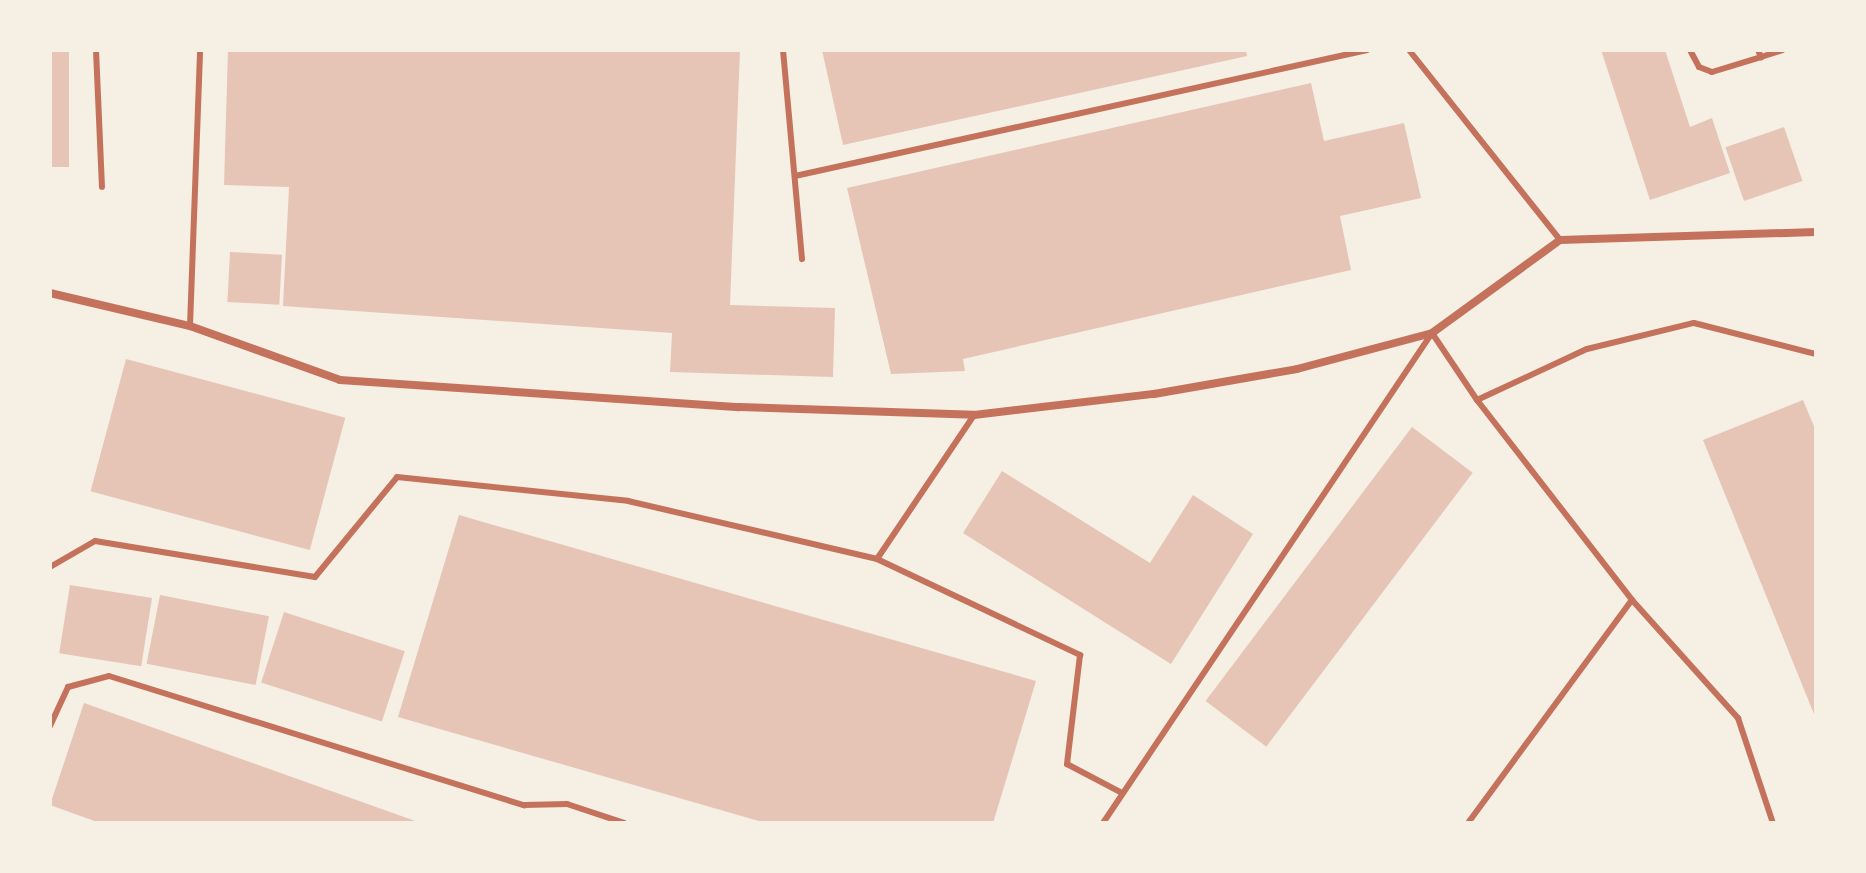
<!DOCTYPE html>
<html>
<head>
<meta charset="utf-8">
<style>
	body { margin:0 }
	#map { position:relative; width:1866px; height:873px; overflow:hidden; background:#f6efe4; font-family:"DejaVu Sans",sans-serif }
	div>[style] { position:absolute }
	.building>* { inset:0; background:#e6c5b7; transform-origin:0 0 }
	.service>* { height:6px; margin:-3px; padding:0 3px; transform-origin:3px; border-radius:3px; background:#c5725c }
	.minor>* { height:8px; margin:-4px; padding:0 4px; transform-origin:4px; border-radius:4px; background:#c5725c }
	span { translate:-50% -50%; white-space:nowrap; text-align:center; line-height:1.15; -webkit-text-stroke:6px #f6efe4; paint-order:stroke }
	.frame { position:absolute; inset:0; border:52px solid #f6efe4; pointer-events:none }
</style>
</head>
<body>
<div id="map">
	<div class="building">
		<i style="left:50px;top:50px;width:19px;height:117px"></i>
		<i style="clip-path:polygon(228px 50px,740px 50px,730px 305px,835px 308px,833px 377px,670px 372px,672px 333px,283px 306px,289px 187px,224px 185px)"></i>
		<i style="clip-path:polygon(822px 50px,1246px 50px,1247px 56px,843px 145px)"></i>
		<i style="clip-path:polygon(1601px 50px,1665px 50px,1690px 127px,1712px 118px,1730px 173px,1650px 200px)"></i>
		<i style="clip-path:polygon(1311px 83px,1324px 141px,1404px 123px,1421px 198px,1340px 216px,1351px 270px,963px 359px,965px 371px,891px 374px,847px 188px)"></i>
		<i style="left:1784px;top:127px;width:57px;height:62px;rotate:71deg"></i>
		<i style="left:230px;top:252px;width:52px;height:50px;rotate:3deg"></i>
		<i style="left:126px;top:359px;width:227px;height:137px;rotate:15deg"></i>
		<i style="clip-path:polygon(1803px 400px,1816px 431px,1816px 719px,1703px 440px)"></i>
		<i style="left:1412px;top:427px;width:76px;height:343px;rotate:37deg"></i>
		<i style="clip-path:polygon(1002px 471px,1150px 563px,1193px 495px,1253px 534px,1171px 664px,963px 533px)"></i>
		<i style="clip-path:polygon(459px 515px,1036px 681px,993px 823px,766px 823px,398px 717px)"></i>
		<i style="left:70px;top:585px;width:83px;height:69px;rotate:9deg"></i>
		<i style="left:160px;top:595px;width:111px;height:70px;rotate:11deg"></i>
		<i style="left:284px;top:612px;width:127px;height:74px;rotate:18deg"></i>
		<i style="clip-path:polygon(84px 703px,421px 823px,100px 823px,50px 805px)"></i>
	</div>
	<div class="service">
		<i style="left:96px;top:50px;width:137px;rotate:87.5deg"></i>
		<i style="left:783px;top:50px;width:210px;rotate:84.8deg"></i>
		<i style="left:1409px;top:50px;width:243px;rotate:51.5deg"></i>
		<i style="left:1690px;top:50px;width:19px;rotate:62deg"></i>
		<i style="left:1699px;top:67px;width:14px;rotate:21deg"></i>
		<i style="left:1712px;top:72px;width:51px;rotate:-17deg"></i>
		<i style="left:1758px;top:50px;width:8px;rotate:67deg"></i>
		<i style="left:1761px;top:57px;width:23px;rotate:-18deg"></i>
		<i style="left:795px;top:176px;width:586px;rotate:-12.42deg"></i>
		<i style="left:190px;top:326px;width:276px;rotate:-87.9deg"></i>
		<i style="left:1477px;top:400px;width:121px;rotate:-24.9deg"></i>
		<i style="left:1587px;top:349px;width:110px;rotate:-13.7deg"></i>
		<i style="left:1694px;top:323px;width:126px;rotate:14.3deg"></i>
		<i style="left:877px;top:559px;width:174px;rotate:-56deg"></i>
		<i style="left:50px;top:567px;width:52px;rotate:-30deg"></i>
		<i style="left:95px;top:541px;width:223px;rotate:9.3deg"></i>
		<i style="left:315px;top:577px;width:129px;rotate:-50.6deg"></i>
		<i style="left:397px;top:477px;width:232px;rotate:5.9deg"></i>
		<i style="left:628px;top:501px;width:256px;rotate:13.1deg"></i>
		<i style="left:877px;top:559px;width:225px;rotate:25.3deg"></i>
		<i style="left:1080px;top:655px;width:110px;rotate:96.8deg"></i>
		<i style="left:1067px;top:764px;width:62px;rotate:27.8deg"></i>
		<i style="left:50px;top:726px;width:43px;rotate:-65.2deg"></i>
		<i style="left:68px;top:687px;width:42px;rotate:-15deg"></i>
		<i style="left:109px;top:676px;width:435px;rotate:17.3deg"></i>
		<i style="left:524px;top:805px;width:43px;rotate:-1.3deg"></i>
		<i style="left:567px;top:804px;width:60px;rotate:18.4deg"></i>
		<i style="left:1103px;top:823px;width:590px;rotate:-56.12deg"></i>
		<i style="left:1432px;top:333px;width:81px;rotate:56.1deg"></i>
		<i style="left:1477px;top:400px;width:253px;rotate:52.2deg"></i>
		<i style="left:1632px;top:600px;width:159px;rotate:48.1deg"></i>
		<i style="left:1738px;top:718px;width:111px;rotate:71.6deg"></i>
		<i style="left:1468px;top:823px;width:277px;rotate:-53.7deg"></i>
	</div>
	<div class="minor">
		<i style="left:50px;top:293px;width:144px;rotate:13.3deg"></i>
		<i style="left:190px;top:326px;width:159px;rotate:19.8deg"></i>
		<i style="left:340px;top:380px;width:400px;rotate:3.9deg"></i>
		<i style="left:739px;top:407px;width:235px;rotate:1.9deg"></i>
		<i style="left:974px;top:415px;width:181px;rotate:-6.7deg"></i>
		<i style="left:1154px;top:394px;width:145px;rotate:-9.9deg"></i>
		<i style="left:1297px;top:369px;width:140px;rotate:-14.9deg"></i>
		<i style="left:1432px;top:333px;width:158px;rotate:-36deg"></i>
		<i style="left:1560px;top:240px;width:256px;rotate:-1.8deg"></i>
	</div>
	<div class="frame"></div>
</div>
</body>
</html>
